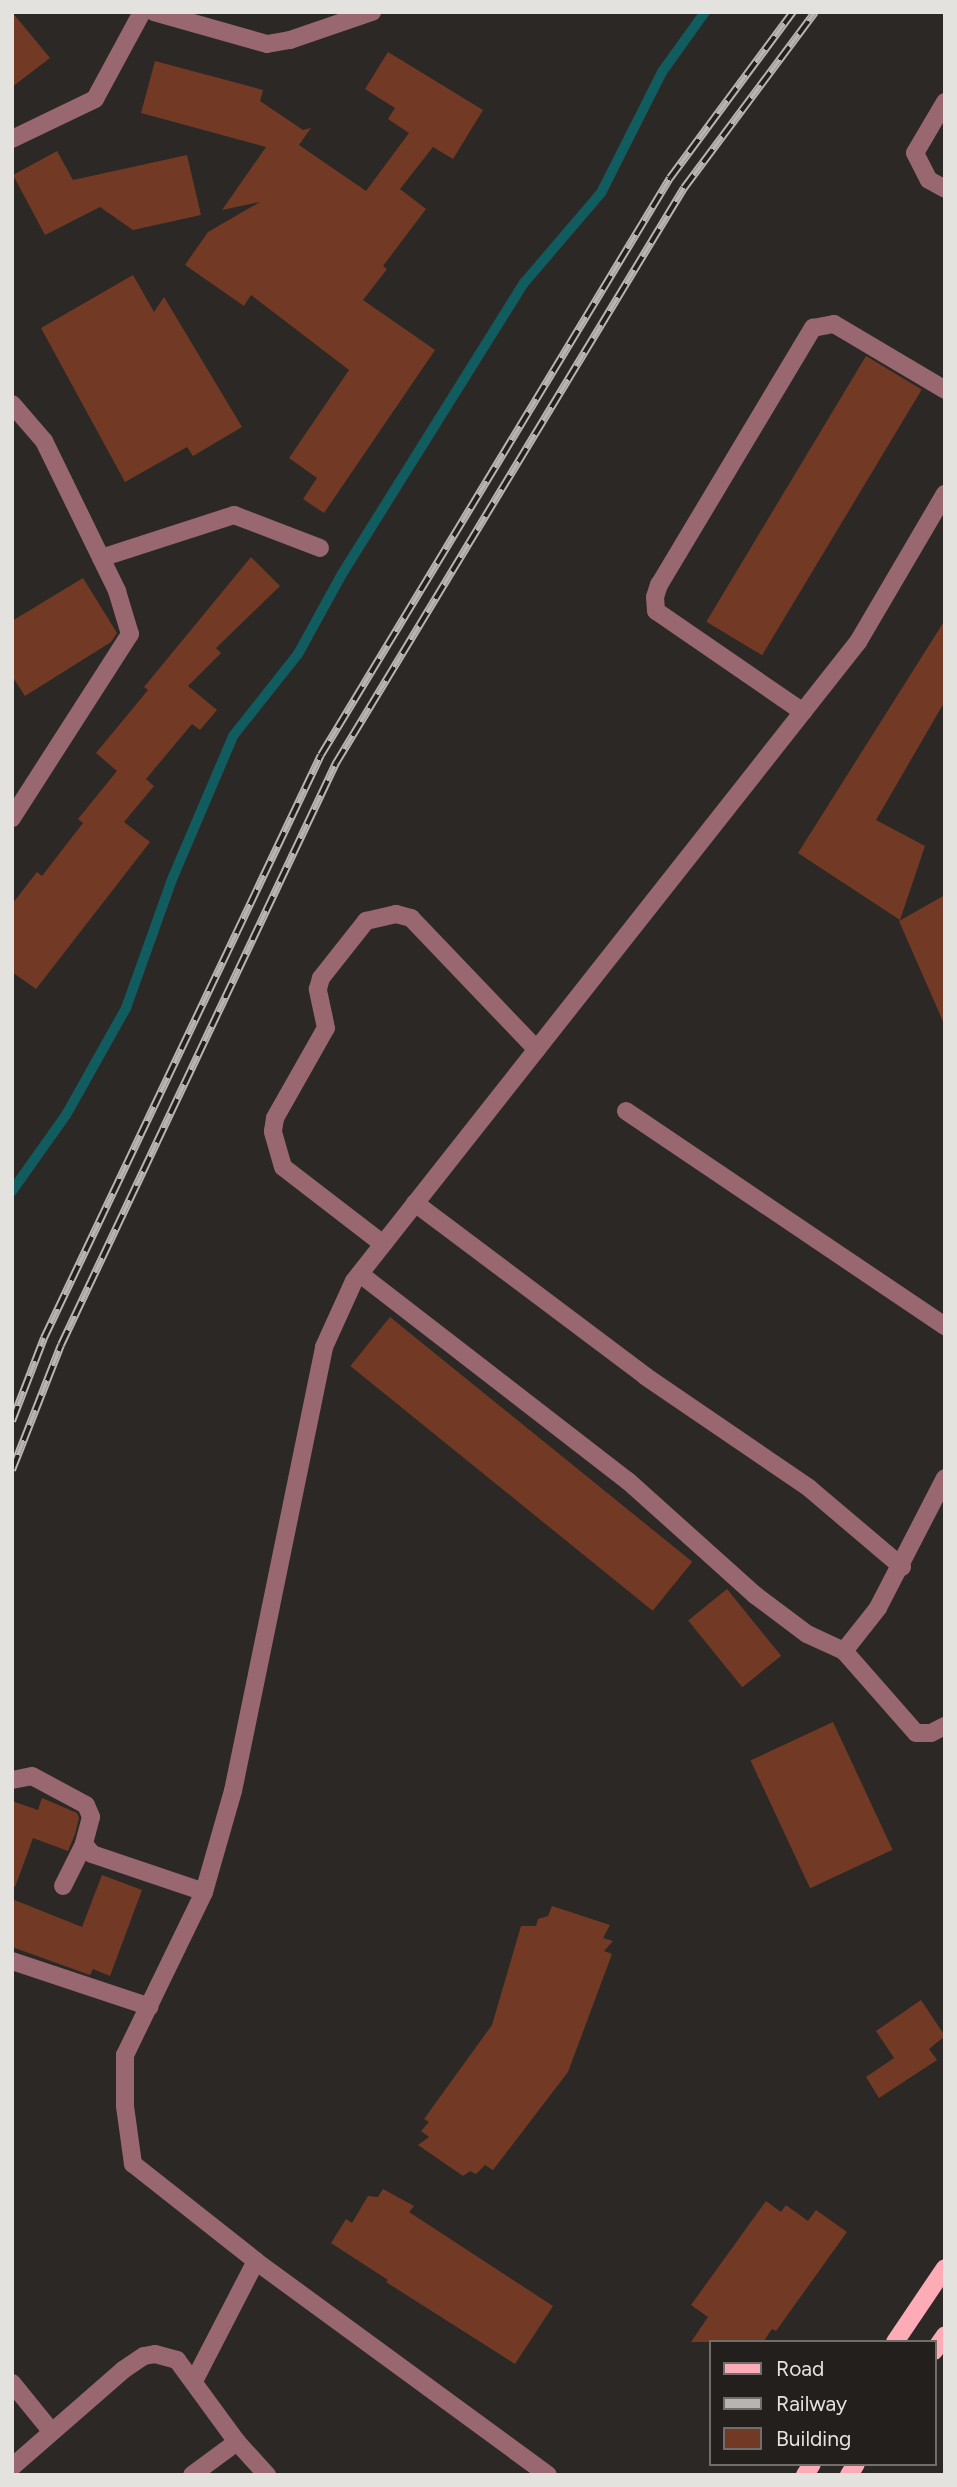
<!DOCTYPE html>
<html>
<head>
<meta charset="utf-8">
<style>
	body { margin:0 }
	#map { position:relative; width:957px; height:2487px; overflow:hidden; background:#2c2825; font-family:Figtree,sans-serif }
	div>[style] { position:absolute }
	.stream>* { height:10px; margin:-5px; padding:0 5px; transform-origin:5px; border-radius:5px; background:#115c5e }
	.building>* { inset:0; background:#723a24; transform-origin:0 0 }
	.minor>* { height:18px; margin:-9px; padding:0 9px; transform-origin:9px; border-radius:9px; background:#99676f }
	.major>* { height:18px; margin:-9px; padding:0 9px; transform-origin:9px; border-radius:9px; background:#feabb8 }
	.rail>* { height:8px; margin-top:-4px; transform-origin:0; background:repeating-linear-gradient(90deg,#221f1c 0 16px,#b7b4b1 0 32px); box-sizing:border-box; border-block:2px solid #b7b4b1 }
	span { translate:-50% -50%; white-space:nowrap; text-align:center; line-height:1.15; -webkit-text-stroke:7px #221f1c; paint-order:stroke }
	.frame { position:absolute; inset:0; border:14px solid #e4e2df; pointer-events:none }
	.legend { position:absolute; left:709px; top:2340px; width:228px; height:126px; box-sizing:border-box; background:#221f1c; border:2px solid #706d6a; margin:0; padding:9px 12px; list-style:none; font-size:21px; color:#e4e2df }
	.legend li { display:flex; align-items:center; gap:14px; height:35px }
	.legend b { width:35px; border:2px solid #706d6a }
</style>
</head>
<body>
<div id="map">
	<div class="stream">
		<i style="left:12px;top:1191px;width:93px;rotate:-54.6deg"></i>
		<i style="left:66px;top:1115px;width:123px;rotate:-60.7deg"></i>
		<i style="left:126px;top:1008px;width:139px;rotate:-70.3deg"></i>
		<i style="left:173px;top:877px;width:153px;rotate:-66.9deg"></i>
		<i style="left:233px;top:736px;width:105px;rotate:-51.6deg"></i>
		<i style="left:298px;top:654px;width:91px;rotate:-61.2deg"></i>
		<i style="left:342px;top:574px;width:343px;rotate:-58deg"></i>
		<i style="left:524px;top:283px;width:118px;rotate:-49.5deg"></i>
		<i style="left:601px;top:193px;width:136px;rotate:-63.2deg"></i>
		<i style="left:662px;top:72px;width:74px;rotate:-54.4deg"></i>
	</div>
	<div class="building">
		<i style="clip-path:polygon(12px 12px,50px 58px,12px 87px)"></i>
		<i style="clip-path:polygon(388px 52px,483px 110px,453px 159px,433px 147px,400px 189px,426px 209px,383px 266px,387px 269px,363px 300px,435px 350px,324px 513px,303px 499px,317px 478px,289px 458px,349px 370px,251px 295px,244px 306px,185px 265px,208px 232px,260px 202px,222px 210px,266px 147px,141px 113px,155px 61px,263px 90px,260px 101px,303px 130px,311px 128px,299px 145px,366px 191px,409px 133px,388px 119px,395px 108px,365px 89px)"></i>
		<i style="clip-path:polygon(57px 151px,73px 180px,187px 155px,201px 215px,133px 230px,100px 207px,45px 235px,13px 175px)"></i>
		<i style="clip-path:polygon(133px 275px,154px 312px,164px 297px,242px 427px,193px 456px,187px 447px,125px 482px,41px 328px)"></i>
		<i style="left:866px;top:356px;width:65px;height:310px;rotate:31deg"></i>
		<i style="clip-path:polygon(251px 557px,280px 586px,216px 648px,221px 653px,188px 686px,217px 710px,200px 730px,192px 724px,146px 779px,154px 786px,124px 822px,150px 842px,36px 989px,12px 972px,12px 904px,37px 872px,42px 876px,83px 823px,78px 819px,117px 771px,96px 753px,148px 690px,144px 687px)"></i>
		<i style="clip-path:polygon(83px 578px,117px 633px,111px 642px,25px 696px,12px 676px,12px 621px)"></i>
		<i style="clip-path:polygon(945px 620px,945px 701px,876px 820px,925px 846px,900px 920px,798px 853px)"></i>
		<i style="clip-path:polygon(945px 895px,945px 1026px,899px 921px)"></i>
		<i style="left:390px;top:1317px;width:389px;height:63px;rotate:39deg"></i>
		<i style="left:727px;top:1589px;width:86px;height:50px;rotate:51deg"></i>
		<i style="left:833px;top:1722px;width:141px;height:91px;rotate:65deg"></i>
		<i style="clip-path:polygon(42px 1798px,77px 1813px,79px 1818px,75px 1834px,68px 1851px,33px 1838px,15px 1887px,12px 1886px,12px 1801px,38px 1810px)"></i>
		<i style="clip-path:polygon(102px 1875px,142px 1890px,110px 1976px,93px 1969px,90px 1975px,12px 1947px,12px 1899px,82px 1927px)"></i>
		<i style="clip-path:polygon(552px 1906px,610px 1925px,603px 1938px,613px 1941px,604px 1951px,612px 1954px,568px 2072px,493px 2170px,485px 2165px,476px 2174px,470px 2171px,463px 2176px,418px 2145px,429px 2137px,421px 2131px,429px 2122px,424px 2119px,492px 2025px,521px 1926px,536px 1926px,538px 1919px,548px 1916px)"></i>
		<i style="clip-path:polygon(921px 2000px,945px 2036px,929px 2049px,937px 2060px,879px 2098px,866px 2077px,894px 2058px,876px 2031px)"></i>
		<i style="clip-path:polygon(383px 2189px,414px 2206px,409px 2212px,553px 2306px,515px 2364px,386px 2282px,388px 2280px,331px 2243px,346px 2219px,352px 2223px,368px 2196px,378px 2197px)"></i>
		<i style="clip-path:polygon(766px 2201px,781px 2212px,786px 2205px,808px 2221px,816px 2210px,847px 2232px,776px 2331px,772px 2329px,763px 2342px,691px 2342px,708px 2317px,691px 2305px)"></i>
	</div>
	<div class="minor">
		<i style="left:154px;top:12px;width:117px;rotate:15.8deg"></i>
		<i style="left:267px;top:44px;width:23px;rotate:-10deg"></i>
		<i style="left:290px;top:40px;width:87px;rotate:-18.9deg"></i>
		<i style="left:945px;top:102px;width:59px;rotate:120.5deg"></i>
		<i style="left:915px;top:153px;width:30px;rotate:63deg"></i>
		<i style="left:929px;top:180px;width:18px;rotate:29deg"></i>
		<i style="left:12px;top:139px;width:92px;rotate:-25.7deg"></i>
		<i style="left:95px;top:99px;width:99px;rotate:-61.6deg"></i>
		<i style="left:12px;top:404px;width:49px;rotate:49.1deg"></i>
		<i style="left:44px;top:441px;width:167px;rotate:64deg"></i>
		<i style="left:117px;top:591px;width:45px;rotate:73.2deg"></i>
		<i style="left:130px;top:634px;width:219px;rotate:122.7deg"></i>
		<i style="left:101px;top:558px;width:140px;rotate:-17.9deg"></i>
		<i style="left:234px;top:515px;width:92px;rotate:21deg"></i>
		<i style="left:803px;top:712px;width:178px;rotate:-145.5deg"></i>
		<i style="left:656px;top:611px;width:14px;rotate:-94deg"></i>
		<i style="left:655px;top:597px;width:13px;rotate:-72deg"></i>
		<i style="left:659px;top:585px;width:300px;rotate:-59.1deg"></i>
		<i style="left:813px;top:328px;width:21px;rotate:-11deg"></i>
		<i style="left:834px;top:324px;width:129px;rotate:30.7deg"></i>
		<i style="left:626px;top:1111px;width:385px;rotate:34deg"></i>
		<i style="left:415px;top:1203px;width:288px;rotate:36.9deg"></i>
		<i style="left:645px;top:1376px;width:199px;rotate:34.3deg"></i>
		<i style="left:809px;top:1488px;width:122px;rotate:40.3deg"></i>
		<i style="left:383px;top:1244px;width:126px;rotate:-142.4deg"></i>
		<i style="left:283px;top:1167px;width:37px;rotate:-106deg"></i>
		<i style="left:273px;top:1131px;width:13px;rotate:-81deg"></i>
		<i style="left:275px;top:1118px;width:103px;rotate:-60.5deg"></i>
		<i style="left:326px;top:1028px;width:40px;rotate:-102deg"></i>
		<i style="left:318px;top:989px;width:11px;rotate:-75deg"></i>
		<i style="left:321px;top:978px;width:73px;rotate:-51.7deg"></i>
		<i style="left:366px;top:921px;width:31px;rotate:-13deg"></i>
		<i style="left:396px;top:914px;width:16px;rotate:15deg"></i>
		<i style="left:411px;top:918px;width:182px;rotate:46.3deg"></i>
		<i style="left:360px;top:1274px;width:339px;rotate:37.7deg"></i>
		<i style="left:628px;top:1481px;width:171px;rotate:41.9deg"></i>
		<i style="left:755px;top:1595px;width:65px;rotate:36.9deg"></i>
		<i style="left:807px;top:1634px;width:41px;rotate:24.7deg"></i>
		<i style="left:945px;top:1478px;width:146px;rotate:117.3deg"></i>
		<i style="left:878px;top:1608px;width:55px;rotate:128.3deg"></i>
		<i style="left:844px;top:1651px;width:109px;rotate:48.7deg"></i>
		<i style="left:916px;top:1733px;width:15px"></i>
		<i style="left:931px;top:1733px;width:16px;rotate:-27deg"></i>
		<i style="left:12px;top:1780px;width:20px;rotate:-11deg"></i>
		<i style="left:32px;top:1776px;width:61px;rotate:28.2deg"></i>
		<i style="left:86px;top:1805px;width:13px;rotate:67deg"></i>
		<i style="left:91px;top:1817px;width:28px;rotate:105deg"></i>
		<i style="left:84px;top:1844px;width:13px;rotate:51deg"></i>
		<i style="left:92px;top:1854px;width:118px;rotate:18.7deg"></i>
		<i style="left:63px;top:1886px;width:47px;rotate:-63.4deg"></i>
		<i style="left:12px;top:1961px;width:145px;rotate:18.4deg"></i>
		<i style="left:194px;top:2381px;width:135px;rotate:-62.7deg"></i>
		<i style="left:12px;top:2383px;width:63px;rotate:50.8deg"></i>
		<i style="left:12px;top:2467px;width:147px;rotate:-41.1deg"></i>
		<i style="left:123px;top:2370px;width:25px;rotate:-34deg"></i>
		<i style="left:144px;top:2356px;width:11px;rotate:-10deg"></i>
		<i style="left:155px;top:2354px;width:23px;rotate:15deg"></i>
		<i style="left:177px;top:2360px;width:102px;rotate:53.8deg"></i>
		<i style="left:237px;top:2442px;width:45px;rotate:47.7deg"></i>
		<i style="left:192px;top:2475px;width:56px;rotate:-36.3deg"></i>
		<i style="left:548px;top:2475px;width:362px;rotate:-143.8deg"></i>
		<i style="left:256px;top:2261px;width:157px;rotate:-141.7deg"></i>
		<i style="left:133px;top:2164px;width:59px;rotate:-97.9deg"></i>
		<i style="left:125px;top:2106px;width:51px;rotate:-90deg"></i>
		<i style="left:125px;top:2055px;width:181px;rotate:-64.1deg"></i>
		<i style="left:204px;top:1892px;width:105px;rotate:-74deg"></i>
		<i style="left:233px;top:1791px;width:453px;rotate:-78.4deg"></i>
		<i style="left:324px;top:1347px;width:72px;rotate:-65.6deg"></i>
		<i style="left:354px;top:1281px;width:814px;rotate:-51.74deg"></i>
		<i style="left:858px;top:642px;width:172px;rotate:-59.6deg"></i>
	</div>
	<div class="major">
		<i style="left:895px;top:2342px;width:89px;rotate:-56deg"></i>
		<i style="left:934px;top:2351px;width:19px;rotate:-55deg"></i>
		<i style="left:805px;top:2475px;width:13px;rotate:-58deg"></i>
		<i style="left:849px;top:2475px;width:13px;rotate:-58deg"></i>
	</div>
	<div class="rail">
		<i style="left:12px;top:1421px;width:89px;rotate:-68.9deg"></i>
		<i style="left:44px;top:1338px;width:645px;rotate:-64.59deg"></i>
		<i style="left:321px;top:755px;width:674px;rotate:-58.83deg"></i>
		<i style="left:670px;top:178px;width:207px;rotate:-53.5deg"></i>
		<i style="left:12px;top:1470px;width:134px;rotate:-68.6deg"></i>
		<i style="left:61px;top:1345px;width:644px;rotate:-64.71deg"></i>
		<i style="left:336px;top:763px;width:672px;rotate:-58.82deg"></i>
		<i style="left:684px;top:188px;width:219px;rotate:-53.3deg"></i>
	</div>
	<div class="frame"></div>
	<ul class="legend">
	<li><b style="height:9px;background:#feabb8"></b>Road</li>
	<li><b style="height:9px;background:#b7b4b1"></b>Railway</li>
	<li><b style="height:19px;background:#723a24"></b>Building</li>
	</ul>
</div>
</body>
</html>
